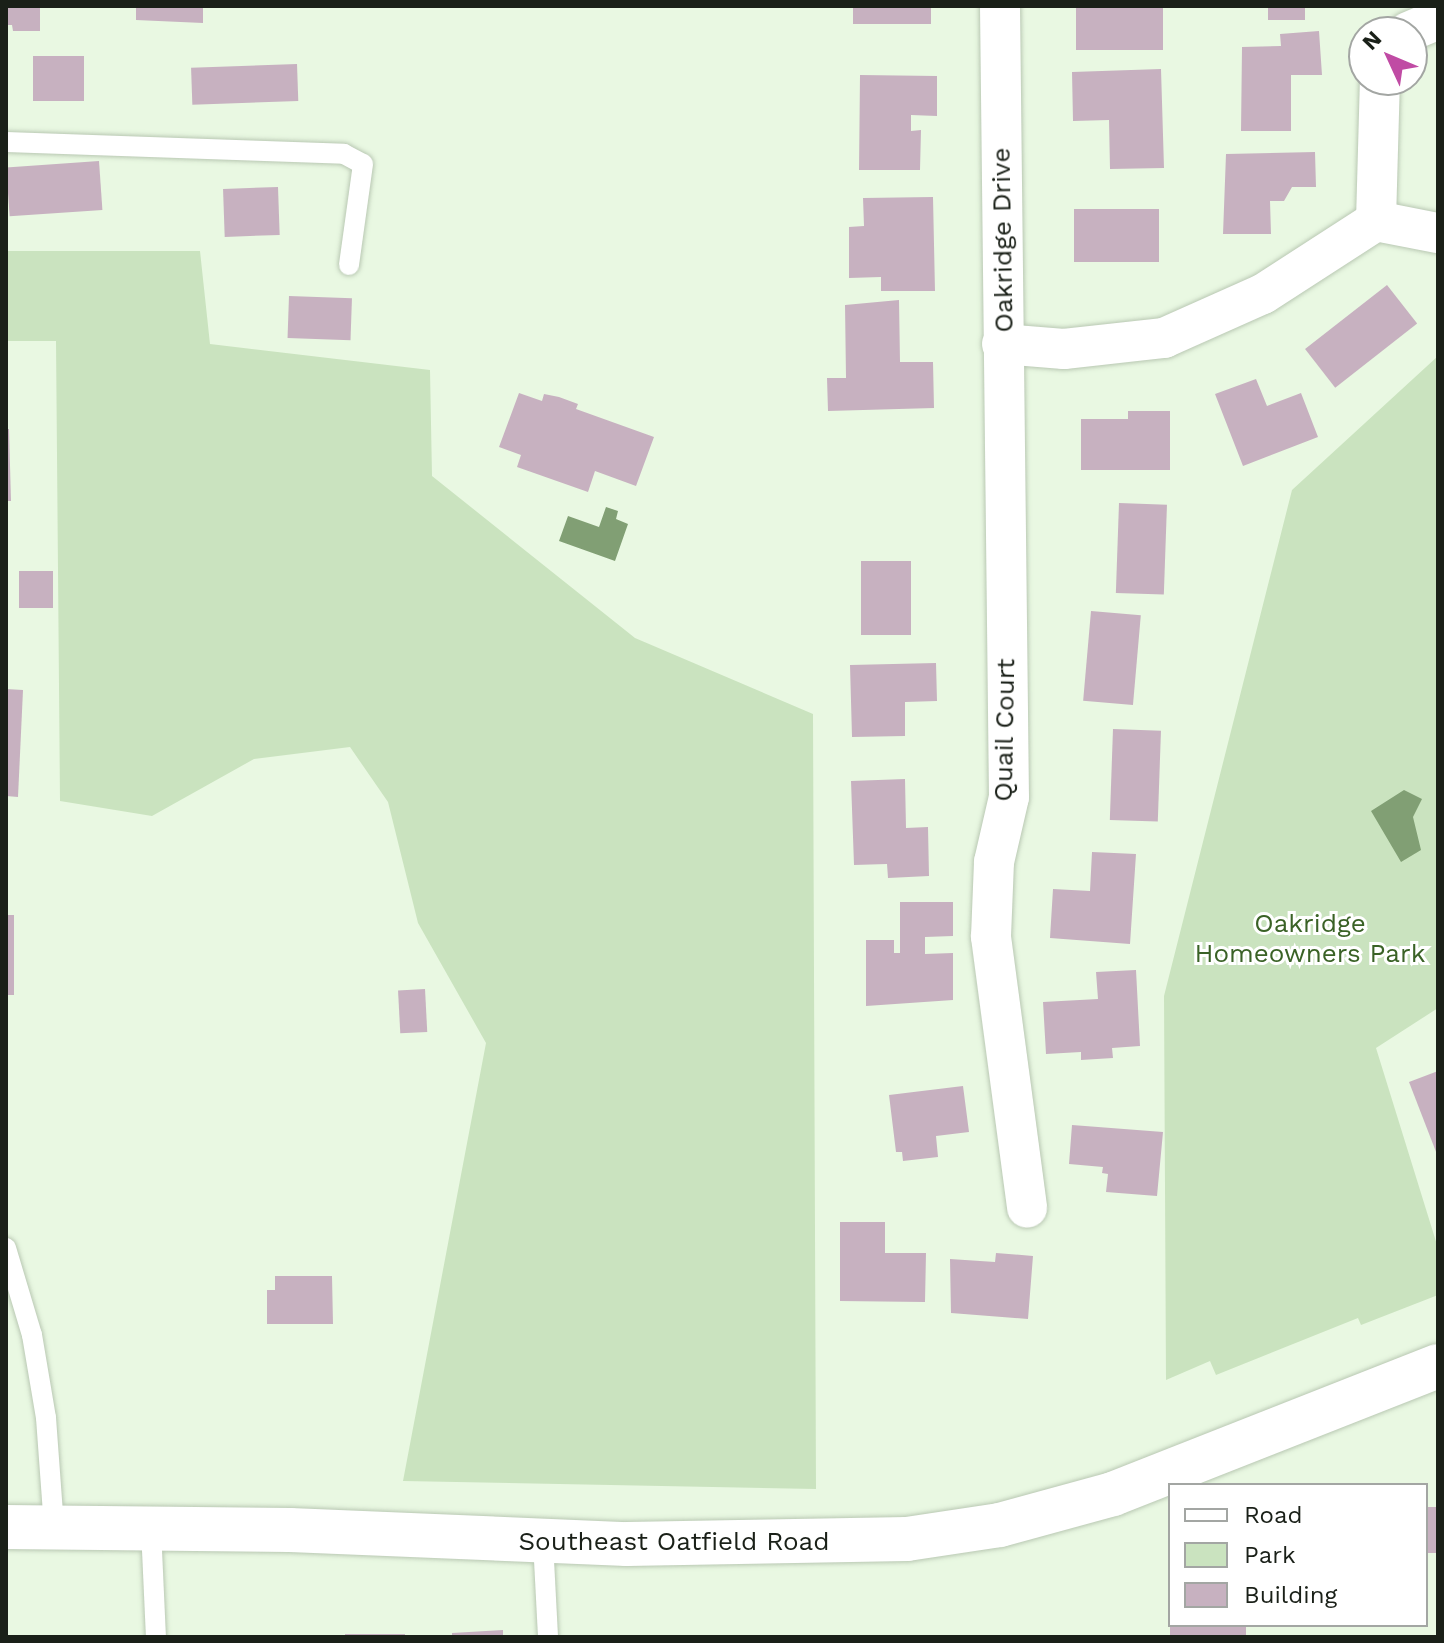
<!DOCTYPE html>
<html>
<head>
<meta charset="utf-8">
<style>
	body { margin:0 }
	#map { position:relative; width:1444px; height:1643px; overflow:hidden; background:#e9f8e2; font-family:"Work Sans",sans-serif }
	div>[style] { position:absolute }
	.green>* { inset:0; background:#cae3bf }
	.water>* { inset:0; background:#819f74 }
	.building>* { inset:0; background:#c7b1c0; transform-origin:0 0 }
	.roads { filter:drop-shadow(0 0 2px #b9c8b3) drop-shadow(0 0 2px #b9c8b3) }
	.service>* { height:20px; margin:-10px; padding:0 10px; transform-origin:10px; border-radius:10px; background:#fff }
	.minor>* { height:40px; margin:-20px; padding:0 20px; transform-origin:20px; border-radius:20px; background:#fff }
	.secondary>* { height:44px; margin:-22px; padding:0 22px; transform-origin:22px; border-radius:22px; background:#fff }
	span { translate:-50% -50%; white-space:nowrap; text-align:center; line-height:1.15; -webkit-text-stroke:6px #fff; paint-order:stroke }
	.street-label { font-size:26px; color:#1a2018 }
	.park-label { font-size:26px; color:#3a6226 }
	.frame { position:absolute; inset:0; border:8px solid #1a2018; pointer-events:none }
	.legend { position:absolute; left:1168px; top:1483px; width:260px; height:144px; box-sizing:border-box; background:#fff; border:2px solid #a3a6a3; margin:0; padding:10px 14px; list-style:none; font-size:24px; color:#1a2018 }
	.legend li { display:flex; align-items:center; gap:16px; height:40px }
	.legend b { width:40px; border:2px solid #a3a6a3 }
	.north { position:absolute; left:1348px; top:16px; width:80px; height:80px; box-sizing:border-box; background:#fff; border:2px solid #a3a6a3; border-radius:50%; rotate:314deg; font-size:22px; font-weight:700; line-height:32px; text-align:center; color:#1a2018 }
	.north::after { content:''; display:block; margin:auto; width:28px; height:36px; background:#c04ba4; clip-path:polygon(50% 0,100% 100%,50% 72%,0 100%) }
</style>
</head>
<body>
<div id="map">
	<div class="green">
		<i style="clip-path:polygon(6px 251px,200px 251px,210px 344px,430px 370px,432px 476px,635px 638px,813px 714px,816px 1489px,403px 1481px,486px 1043px,418px 923px,388px 802px,350px 747px,254px 759px,152px 816px,60px 801px,56px 341px,6px 341px)"></i>
		<i style="clip-path:polygon(1438px 356px,1438px 1008px,1376px 1048px,1438px 1248px,1438px 1295px,1361px 1325px,1358px 1318px,1216px 1375px,1210px 1361px,1166px 1380px,1164px 996px,1292px 490px)"></i>
	</div>
	<div class="water">
		<i style="clip-path:polygon(606px 507px,618px 511px,616px 519px,628px 524px,615px 561px,559px 541px,568px 516px,599px 527px)"></i>
		<i style="clip-path:polygon(1404px 790px,1422px 799px,1413px 817px,1421px 850px,1401px 862px,1371px 811px)"></i>
	</div>
	<div class="building">
		<i style="clip-path:polygon(6px 6px,40px 6px,40px 31px,13px 31px,12px 25px,6px 25px)"></i>
		<i style="clip-path:polygon(136px 6px,203px 6px,203px 23px,136px 20px)"></i>
		<i style="left:853px;top:6px;width:78px;height:18px"></i>
		<i style="left:1076px;top:6px;width:87px;height:44px"></i>
		<i style="left:1268px;top:6px;width:37px;height:14px"></i>
		<i style="clip-path:polygon(1319px 31px,1322px 75px,1291px 75px,1291px 131px,1241px 131px,1242px 47px,1281px 46px,1280px 34px)"></i>
		<i style="left:84px;top:56px;width:45px;height:51px;rotate:90deg"></i>
		<i style="left:297px;top:64px;width:37px;height:106px;rotate:88deg"></i>
		<i style="clip-path:polygon(1161px 69px,1164px 168px,1110px 169px,1109px 120px,1073px 121px,1072px 72px)"></i>
		<i style="clip-path:polygon(860px 75px,937px 76px,937px 116px,911px 115px,911px 131px,921px 130px,920px 170px,859px 170px)"></i>
		<i style="clip-path:polygon(1315px 152px,1316px 187px,1292px 187px,1284px 201px,1270px 201px,1271px 234px,1223px 234px,1226px 154px)"></i>
		<i style="left:99px;top:161px;width:49px;height:93px;rotate:86deg"></i>
		<i style="left:278px;top:187px;width:48px;height:55px;rotate:88deg"></i>
		<i style="clip-path:polygon(933px 197px,935px 291px,881px 291px,881px 277px,849px 278px,849px 227px,864px 226px,863px 198px)"></i>
		<i style="left:1074px;top:209px;width:85px;height:53px"></i>
		<i style="left:1387px;top:285px;width:49px;height:104px;rotate:52deg"></i>
		<i style="left:289px;top:296px;width:63px;height:42px;rotate:2deg"></i>
		<i style="clip-path:polygon(899px 300px,900px 362px,933px 362px,934px 408px,828px 411px,827px 378px,846px 378px,845px 305px)"></i>
		<i style="clip-path:polygon(1256px 379px,1267px 406px,1301px 393px,1318px 437px,1243px 466px,1215px 394px)"></i>
		<i style="clip-path:polygon(519px 393px,542px 401px,544px 394px,559px 397px,578px 404px,576px 409px,654px 437px,636px 486px,595px 471px,588px 492px,517px 467px,521px 455px,499px 447px)"></i>
		<i style="clip-path:polygon(1128px 411px,1170px 411px,1170px 470px,1081px 470px,1081px 419px,1128px 419px)"></i>
		<i style="clip-path:polygon(6px 429px,9px 429px,11px 501px,6px 501px)"></i>
		<i style="left:1119px;top:503px;width:48px;height:90px;rotate:2deg"></i>
		<i style="left:911px;top:561px;width:74px;height:50px;rotate:90deg"></i>
		<i style="left:19px;top:571px;width:34px;height:37px"></i>
		<i style="left:1091px;top:611px;width:50px;height:90px;rotate:5deg"></i>
		<i style="clip-path:polygon(936px 663px,937px 701px,905px 702px,905px 736px,852px 737px,850px 665px)"></i>
		<i style="clip-path:polygon(6px 689px,23px 690px,18px 797px,6px 796px)"></i>
		<i style="left:1113px;top:729px;width:48px;height:91px;rotate:2deg"></i>
		<i style="clip-path:polygon(905px 779px,906px 828px,928px 827px,929px 876px,888px 878px,887px 864px,854px 865px,851px 781px)"></i>
		<i style="clip-path:polygon(1092px 852px,1136px 854px,1130px 944px,1050px 938px,1053px 889px,1090px 891px)"></i>
		<i style="clip-path:polygon(900px 902px,953px 902px,953px 936px,925px 937px,925px 954px,953px 953px,953px 1000px,866px 1006px,866px 940px,894px 940px,894px 953px,900px 953px)"></i>
		<i style="left:6px;top:915px;width:8px;height:80px"></i>
		<i style="clip-path:polygon(1136px 970px,1140px 1046px,1112px 1048px,1113px 1058px,1081px 1060px,1081px 1052px,1046px 1054px,1043px 1002px,1098px 999px,1096px 972px)"></i>
		<i style="left:425px;top:989px;width:43px;height:27px;rotate:87deg"></i>
		<i style="clip-path:polygon(1438px 1071px,1438px 1157px,1409px 1082px)"></i>
		<i style="clip-path:polygon(963px 1086px,969px 1132px,936px 1136px,938px 1157px,903px 1161px,902px 1152px,896px 1152px,889px 1095px)"></i>
		<i style="clip-path:polygon(1072px 1125px,1163px 1132px,1157px 1196px,1106px 1192px,1108px 1174px,1102px 1173px,1103px 1167px,1069px 1164px)"></i>
		<i style="clip-path:polygon(840px 1222px,885px 1222px,885px 1253px,926px 1253px,925px 1302px,840px 1301px)"></i>
		<i style="clip-path:polygon(996px 1253px,1033px 1256px,1028px 1319px,951px 1313px,950px 1259px,995px 1262px)"></i>
		<i style="clip-path:polygon(275px 1276px,332px 1276px,333px 1324px,267px 1324px,267px 1290px,275px 1290px)"></i>
		<i style="left:1438px;top:1507px;width:46px;height:12px;rotate:90deg"></i>
		<i style="left:1246px;top:1625px;width:12px;height:76px;rotate:90deg"></i>
		<i style="clip-path:polygon(503px 1630px,503px 1637px,452px 1637px,452px 1633px)"></i>
		<i style="left:345px;top:1634px;width:60px;height:3px"></i>
	</div>
	<div class="roads">
		<div class="service">
			<i style="left:6px;top:142px;width:338px;rotate:2deg"></i>
			<i style="left:344px;top:154px;width:21px;rotate:28deg"></i>
			<i style="left:363px;top:164px;width:102px;rotate:97.9deg"></i>
			<i style="left:6px;top:1248px;width:91px;rotate:73.4deg"></i>
			<i style="left:32px;top:1335px;width:84px;rotate:80.4deg"></i>
			<i style="left:46px;top:1418px;width:109px;rotate:85.8deg"></i>
			<i style="left:151px;top:1528px;width:109px;rotate:87.4deg"></i>
			<i style="left:543px;top:1541px;width:96px;rotate:87deg"></i>
		</div>
		<div class="minor">
			<i style="left:1000px;top:6px;width:791px;rotate:89.35deg"></i>
			<i style="left:1009px;top:797px;width:67px;rotate:103deg"></i>
			<i style="left:994px;top:862px;width:75px;rotate:92.3deg"></i>
			<i style="left:991px;top:937px;width:273px;rotate:82.4deg"></i>
			<i style="left:1408px;top:32px;width:33px;rotate:-23deg"></i>
			<i style="left:1376px;top:221px;width:141px;rotate:-88.4deg"></i>
			<i style="left:1002px;top:344px;width:62px;rotate:4.6deg"></i>
			<i style="left:1064px;top:349px;width:101px;rotate:-6.3deg"></i>
			<i style="left:1164px;top:338px;width:108px;rotate:-24deg"></i>
			<i style="left:1263px;top:294px;width:135px;rotate:-32.9deg"></i>
			<i style="left:1376px;top:221px;width:63px;rotate:11deg"></i>
		</div>
		<div class="secondary">
			<i style="left:6px;top:1527px;width:284px;rotate:0.6deg"></i>
			<i style="left:290px;top:1530px;width:337px;rotate:2.4deg"></i>
			<i style="left:627px;top:1544px;width:280px;rotate:-1deg"></i>
			<i style="left:907px;top:1539px;width:94px;rotate:-8.6deg"></i>
			<i style="left:1000px;top:1525px;width:117px;rotate:-15.3deg"></i>
			<i style="left:1113px;top:1494px;width:349px;rotate:-21.5deg"></i>
		</div>
	</div>
	<div class="street-label">
		<span style="left:1003px;top:240px;rotate:-91deg">Oakridge Drive</span>
		<span style="left:1005px;top:730px;rotate:-89deg">Quail Court</span>
		<span style="left:674px;top:1542px">Southeast Oatfield Road</span>
	</div>
	<div class="park-label">
		<span style="left:1310px;top:939px">Oakridge<br>Homeowners Park</span>
	</div>
	<div class="frame"></div>
	<ul class="legend">
	<li><b style="height:10px;background:#fff"></b>Road</li>
	<li><b style="height:22px;background:#cae3bf"></b>Park</li>
	<li><b style="height:22px;background:#c7b1c0"></b>Building</li>
	</ul>
	<div class="north">N</div>
</div>
</body>
</html>
